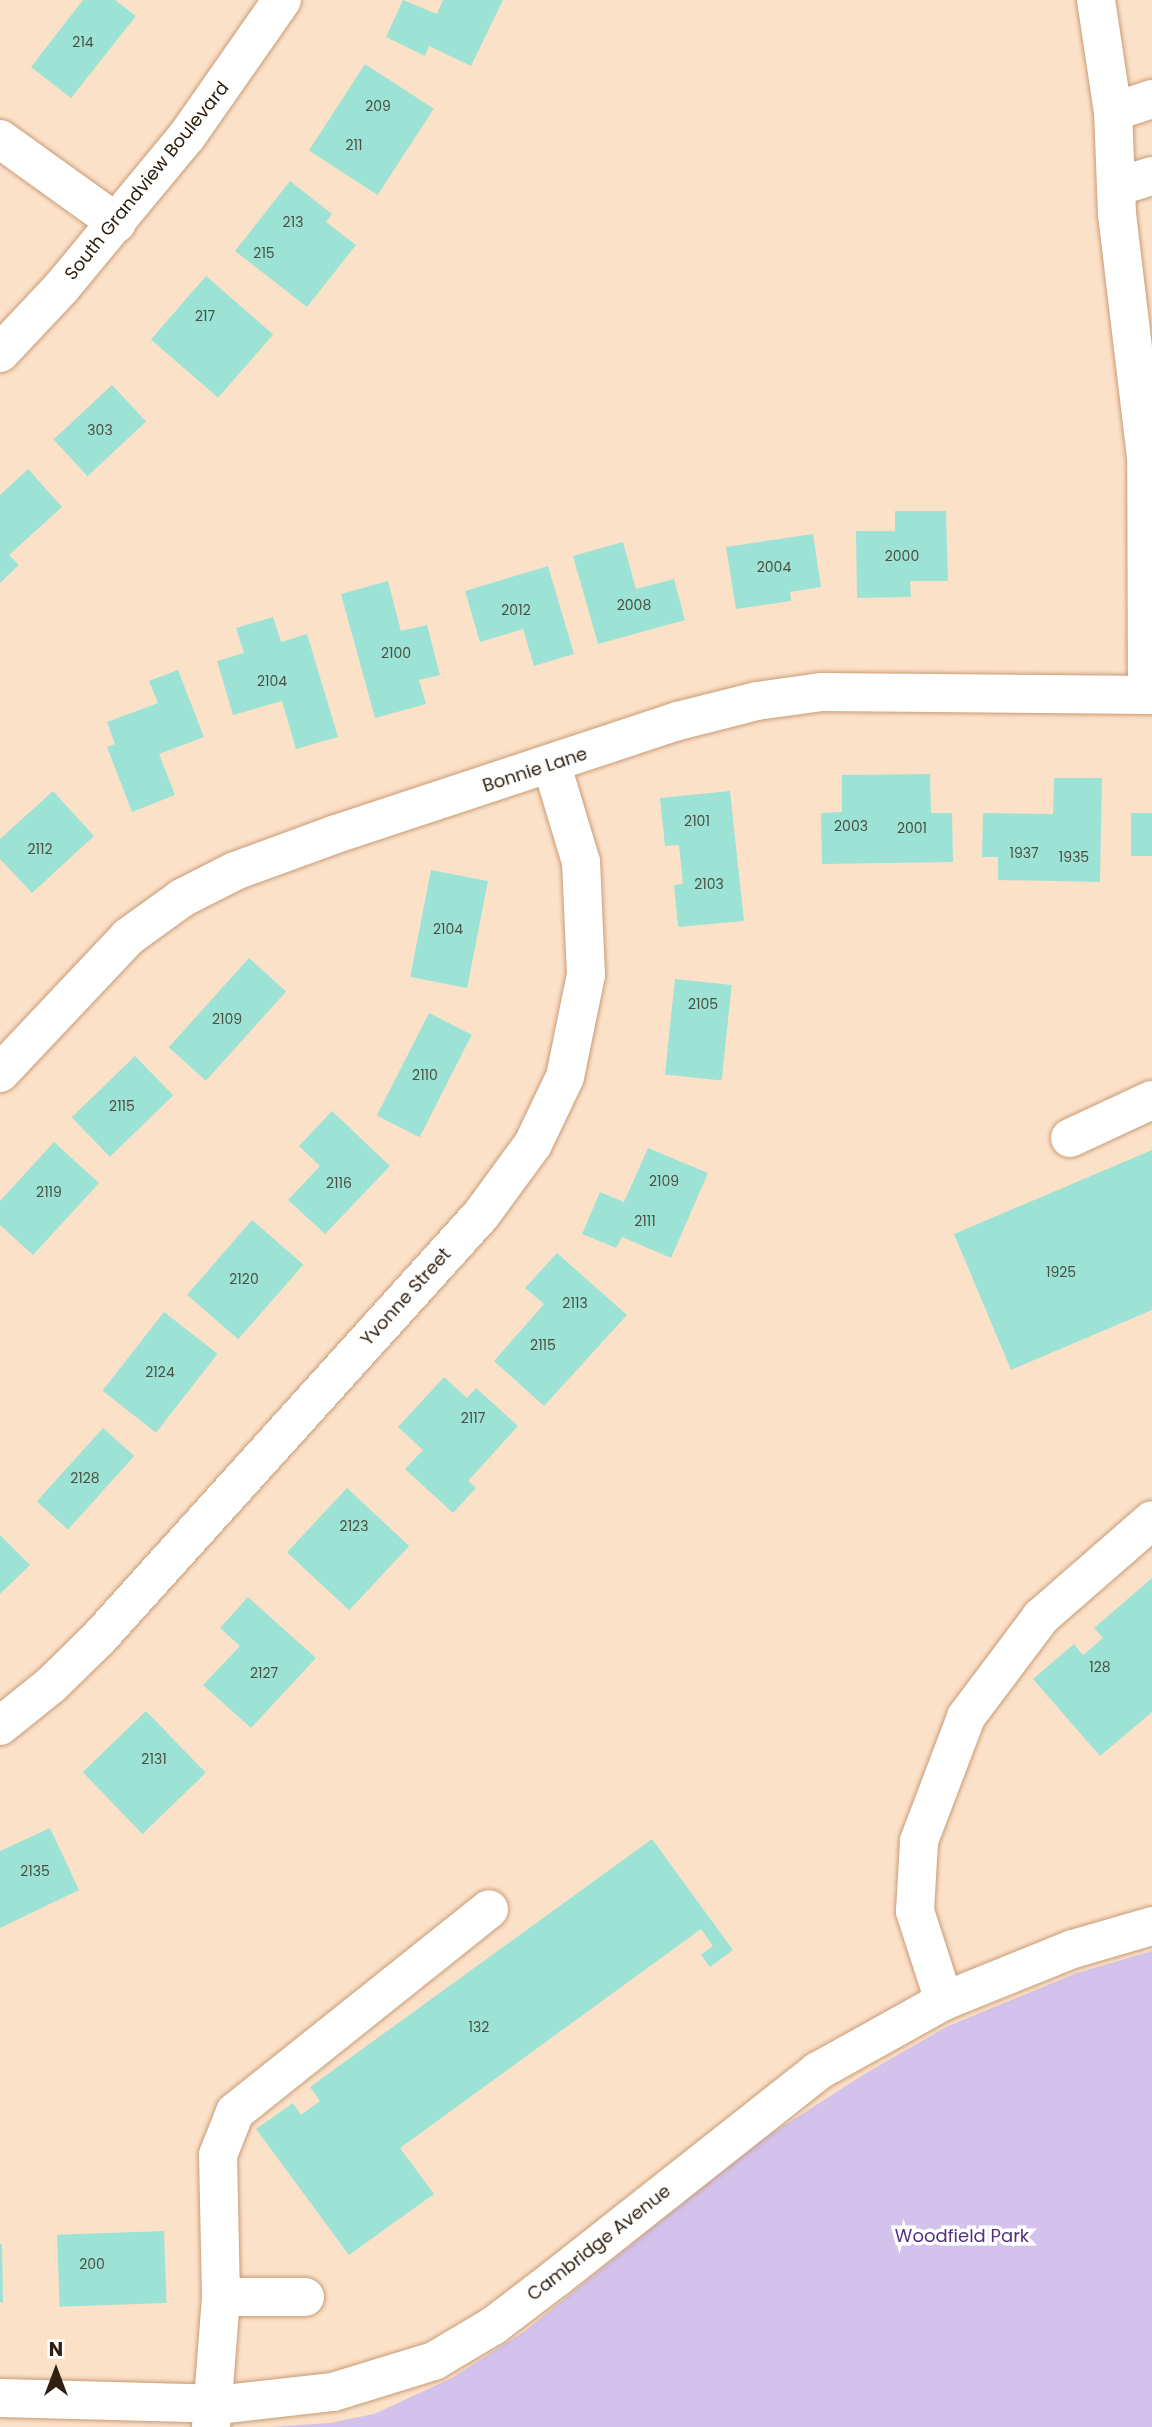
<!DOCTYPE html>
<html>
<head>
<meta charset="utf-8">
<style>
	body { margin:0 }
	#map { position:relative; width:1152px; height:2427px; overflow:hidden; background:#fce1c9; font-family:Poppins,sans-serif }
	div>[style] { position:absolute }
	.green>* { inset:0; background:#d2c2ec }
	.building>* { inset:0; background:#9ce2d5; transform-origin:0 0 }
	.roads { filter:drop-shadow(0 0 2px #c79c76) drop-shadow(0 0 2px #c79c76) }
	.minor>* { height:38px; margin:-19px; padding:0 19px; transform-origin:19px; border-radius:19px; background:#fff }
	span { translate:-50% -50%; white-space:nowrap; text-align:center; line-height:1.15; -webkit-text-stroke:7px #fff; paint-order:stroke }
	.number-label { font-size:14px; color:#4b5042 }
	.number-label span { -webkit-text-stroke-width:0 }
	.street-label { font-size:18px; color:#302011 }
	.park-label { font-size:18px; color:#54317d }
	.north { position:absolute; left:21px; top:2336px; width:70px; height:70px; -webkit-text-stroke:5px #fff; paint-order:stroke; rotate:0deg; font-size:19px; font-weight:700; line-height:28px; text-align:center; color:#302011 }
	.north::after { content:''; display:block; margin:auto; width:24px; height:32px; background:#302011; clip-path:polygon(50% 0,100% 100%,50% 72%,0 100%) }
</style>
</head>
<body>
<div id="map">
	<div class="green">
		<i style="clip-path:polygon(1152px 1951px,1152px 2427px,271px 2427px,329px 2423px,374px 2414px,452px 2378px,525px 2331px,754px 2145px,863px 2075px,946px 2027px,1077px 1973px)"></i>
	</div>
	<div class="building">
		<i style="clip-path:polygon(83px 0,115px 0,136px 16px,71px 98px,31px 67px)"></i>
		<i style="clip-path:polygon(403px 0,437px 14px,443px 0,503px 0,471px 66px,429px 46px,425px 56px,386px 37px)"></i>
		<i style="left:365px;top:64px;width:82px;height:103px;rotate:33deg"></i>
		<i style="clip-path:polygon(290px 181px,332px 214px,326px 222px,356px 245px,307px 307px,235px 251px)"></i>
		<i style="left:206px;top:276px;width:89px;height:84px;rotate:41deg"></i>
		<i style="left:112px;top:385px;width:50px;height:80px;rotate:47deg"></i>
		<i style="clip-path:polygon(28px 469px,62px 507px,9px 555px,19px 565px,0 583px,0 495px)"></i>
		<i style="clip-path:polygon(895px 511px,946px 511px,948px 581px,910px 581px,911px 597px,857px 598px,856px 531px,895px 531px)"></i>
		<i style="clip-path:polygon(813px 534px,821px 587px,790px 592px,791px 601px,736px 609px,726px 547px)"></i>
		<i style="clip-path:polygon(623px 542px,636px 589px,674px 579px,685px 620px,598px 644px,573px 556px)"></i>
		<i style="clip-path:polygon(548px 566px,574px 654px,534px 666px,523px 629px,480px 642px,465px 591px)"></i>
		<i style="clip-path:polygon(388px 581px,401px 631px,427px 625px,440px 675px,419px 680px,426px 704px,375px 718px,341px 594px)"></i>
		<i style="clip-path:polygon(273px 617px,281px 642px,307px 634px,338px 737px,296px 749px,282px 701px,233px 715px,217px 661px,244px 653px,236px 628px)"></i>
		<i style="clip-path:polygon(178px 670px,204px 737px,159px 754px,175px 795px,132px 812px,107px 747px,115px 744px,107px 722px,158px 703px,149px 681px)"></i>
		<i style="clip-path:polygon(930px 774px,931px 813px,952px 813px,953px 862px,822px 864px,821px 813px,842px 812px,842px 775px)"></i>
		<i style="clip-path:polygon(1054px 778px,1102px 778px,1100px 882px,998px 880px,998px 857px,982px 857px,983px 813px,1053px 814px)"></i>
		<i style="clip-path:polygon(53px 791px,94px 836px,32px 893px,0 859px,0 839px)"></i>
		<i style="clip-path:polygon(730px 791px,744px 921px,678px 927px,674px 885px,683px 884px,679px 845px,665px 846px,660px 798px)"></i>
		<i style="left:1131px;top:813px;width:21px;height:43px"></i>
		<i style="left:431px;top:870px;width:58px;height:109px;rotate:11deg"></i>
		<i style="left:249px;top:958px;width:50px;height:120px;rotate:42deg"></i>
		<i style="left:675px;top:979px;width:57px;height:96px;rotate:6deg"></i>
		<i style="left:429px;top:1013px;width:48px;height:115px;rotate:27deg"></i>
		<i style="left:135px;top:1056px;width:55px;height:88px;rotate:46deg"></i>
		<i style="clip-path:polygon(332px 1111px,390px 1166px,325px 1234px,288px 1200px,320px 1166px,299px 1146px)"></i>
		<i style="clip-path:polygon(54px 1142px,99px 1183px,33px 1255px,0 1225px,0 1201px)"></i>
		<i style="clip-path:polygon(648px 1148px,708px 1173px,671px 1258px,622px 1237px,616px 1248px,582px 1234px,600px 1192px,624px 1202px)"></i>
		<i style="clip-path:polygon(1152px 1150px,1152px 1310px,1011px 1370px,954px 1234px)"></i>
		<i style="left:252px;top:1220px;width:68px;height:99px;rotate:41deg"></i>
		<i style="clip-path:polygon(557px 1253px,627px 1315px,544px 1406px,494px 1361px,544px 1304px,525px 1288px)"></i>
		<i style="left:164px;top:1312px;width:68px;height:100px;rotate:38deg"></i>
		<i style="clip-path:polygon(444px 1377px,467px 1398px,476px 1388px,518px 1426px,468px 1481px,476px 1488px,453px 1513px,405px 1469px,423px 1450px,398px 1427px)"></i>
		<i style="left:103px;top:1428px;width:42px;height:99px;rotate:42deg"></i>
		<i style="left:347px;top:1488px;width:85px;height:88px;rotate:43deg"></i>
		<i style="clip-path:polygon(0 1535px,30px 1565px,0 1594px)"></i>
		<i style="clip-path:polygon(1152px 1578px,1152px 1712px,1100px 1756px,1033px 1679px,1074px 1644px,1083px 1655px,1103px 1638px,1094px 1628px)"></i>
		<i style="clip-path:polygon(248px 1597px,316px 1658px,251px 1728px,203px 1685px,240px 1646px,220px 1628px)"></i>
		<i style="left:146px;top:1711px;width:86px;height:88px;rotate:46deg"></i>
		<i style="clip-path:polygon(50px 1828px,79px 1890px,0 1928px,0 1851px)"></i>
		<i style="clip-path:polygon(652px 1839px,733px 1950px,710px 1967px,701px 1955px,713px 1946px,701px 1929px,400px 2148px,434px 2194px,349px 2255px,256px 2129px,293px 2103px,301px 2115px,320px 2101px,310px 2087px)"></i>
		<i style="left:164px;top:2231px;width:72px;height:107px;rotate:88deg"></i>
		<i style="clip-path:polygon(0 2244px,2px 2244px,3px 2302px,0 2302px)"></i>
	</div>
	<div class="roads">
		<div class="minor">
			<i style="left:1096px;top:0;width:113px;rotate:81.4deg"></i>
			<i style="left:0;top:139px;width:144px;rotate:35.7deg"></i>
			<i style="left:1116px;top:187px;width:38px;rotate:-17deg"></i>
			<i style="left:0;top:353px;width:91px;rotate:-46.8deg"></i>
			<i style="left:62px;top:287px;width:196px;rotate:-50.4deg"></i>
			<i style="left:187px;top:136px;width:166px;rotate:-55.1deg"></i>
			<i style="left:1147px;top:695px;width:238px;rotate:-90.2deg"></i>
			<i style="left:1146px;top:457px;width:245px;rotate:-96.8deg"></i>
			<i style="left:1117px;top:214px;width:102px;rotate:-92.2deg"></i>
			<i style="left:1113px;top:112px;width:41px;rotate:-18.4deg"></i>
			<i style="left:0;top:1073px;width:187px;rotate:-46.7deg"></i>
			<i style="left:128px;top:937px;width:67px;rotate:-35.8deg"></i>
			<i style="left:182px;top:898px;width:59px;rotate:-27deg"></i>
			<i style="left:235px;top:871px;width:108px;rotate:-20.1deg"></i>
			<i style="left:336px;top:834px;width:360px;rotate:-18.3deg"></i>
			<i style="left:678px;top:721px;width:81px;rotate:-14.2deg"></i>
			<i style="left:757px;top:701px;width:66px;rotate:-7.9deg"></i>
			<i style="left:822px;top:692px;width:330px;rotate:0.5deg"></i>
			<i style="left:1070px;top:1138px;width:90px;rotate:-24.9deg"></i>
			<i style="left:0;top:1726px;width:65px;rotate:-38.8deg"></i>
			<i style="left:51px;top:1685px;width:67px;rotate:-44.4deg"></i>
			<i style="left:99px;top:1638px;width:570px;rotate:-47.92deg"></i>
			<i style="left:481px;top:1215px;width:88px;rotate:-53.8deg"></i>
			<i style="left:533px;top:1144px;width:74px;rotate:-64.5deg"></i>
			<i style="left:565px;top:1077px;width:104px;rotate:-78.4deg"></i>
			<i style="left:586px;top:975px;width:113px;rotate:-92.5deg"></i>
			<i style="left:581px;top:862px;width:100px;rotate:-106.8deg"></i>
			<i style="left:944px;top:2001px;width:95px;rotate:-107.9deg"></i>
			<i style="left:915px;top:1911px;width:70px;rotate:-86.7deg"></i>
			<i style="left:919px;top:1841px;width:133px;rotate:-69.2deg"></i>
			<i style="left:966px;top:1717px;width:125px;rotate:-53.1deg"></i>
			<i style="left:1041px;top:1617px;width:147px;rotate:-41.1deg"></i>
			<i style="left:221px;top:2297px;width:84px"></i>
			<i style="left:0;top:2398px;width:226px;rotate:1.5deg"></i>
			<i style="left:226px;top:2404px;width:108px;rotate:-6.4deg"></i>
			<i style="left:333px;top:2392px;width:106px;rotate:-17.1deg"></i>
			<i style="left:434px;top:2361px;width:69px;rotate:-30.7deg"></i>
			<i style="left:493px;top:2326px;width:79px;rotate:-37.3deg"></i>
			<i style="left:556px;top:2278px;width:334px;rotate:-38.3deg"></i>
			<i style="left:818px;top:2071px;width:144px;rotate:-29.1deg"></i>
			<i style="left:944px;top:2001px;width:139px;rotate:-22deg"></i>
			<i style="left:1073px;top:1949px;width:82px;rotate:-16.2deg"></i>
			<i style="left:211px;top:2427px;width:130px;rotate:-85.6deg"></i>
			<i style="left:221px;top:2297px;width:142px;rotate:-91.2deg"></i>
			<i style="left:218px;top:2155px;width:46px;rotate:-68.4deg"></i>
			<i style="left:235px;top:2112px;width:325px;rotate:-38.6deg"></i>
		</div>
	</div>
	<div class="number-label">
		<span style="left:83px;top:42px">214</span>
		<span style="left:378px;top:106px">209</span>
		<span style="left:354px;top:145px">211</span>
		<span style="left:293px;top:222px">213</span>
		<span style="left:264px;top:253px">215</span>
		<span style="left:205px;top:316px">217</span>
		<span style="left:100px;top:430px">303</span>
		<span style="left:902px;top:556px">2000</span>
		<span style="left:774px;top:567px">2004</span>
		<span style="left:634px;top:605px">2008</span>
		<span style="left:516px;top:610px">2012</span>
		<span style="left:396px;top:653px">2100</span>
		<span style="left:272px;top:681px">2104</span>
		<span style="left:697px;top:821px">2101</span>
		<span style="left:851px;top:826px">2003</span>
		<span style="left:912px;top:828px">2001</span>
		<span style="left:40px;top:849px">2112</span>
		<span style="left:1024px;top:853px">1937</span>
		<span style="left:1074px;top:857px">1935</span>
		<span style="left:709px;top:884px">2103</span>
		<span style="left:448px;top:929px">2104</span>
		<span style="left:703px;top:1004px">2105</span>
		<span style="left:227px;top:1019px">2109</span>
		<span style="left:425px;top:1075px">2110</span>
		<span style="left:122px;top:1106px">2115</span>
		<span style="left:664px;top:1181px">2109</span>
		<span style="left:339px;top:1183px">2116</span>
		<span style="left:49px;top:1192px">2119</span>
		<span style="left:645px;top:1221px">2111</span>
		<span style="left:1061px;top:1272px">1925</span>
		<span style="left:244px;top:1279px">2120</span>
		<span style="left:575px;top:1303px">2113</span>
		<span style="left:543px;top:1345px">2115</span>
		<span style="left:160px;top:1372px">2124</span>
		<span style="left:473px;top:1418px">2117</span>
		<span style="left:85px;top:1478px">2128</span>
		<span style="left:354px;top:1526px">2123</span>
		<span style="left:1100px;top:1667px">128</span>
		<span style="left:264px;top:1673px">2127</span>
		<span style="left:154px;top:1759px">2131</span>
		<span style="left:35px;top:1871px">2135</span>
		<span style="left:479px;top:2027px">132</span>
		<span style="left:92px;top:2264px">200</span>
	</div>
	<div class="street-label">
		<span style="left:147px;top:181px;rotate:-51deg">South Grandview Boulevard</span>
		<span style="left:535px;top:770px;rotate:-18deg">Bonnie Lane</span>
		<span style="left:406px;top:1297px;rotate:-48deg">Yvonne Street</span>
		<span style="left:599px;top:2243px;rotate:-38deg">Cambridge Avenue</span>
	</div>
	<div class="park-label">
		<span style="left:962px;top:2236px">Woodfield Park</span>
	</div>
	<div class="north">N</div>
</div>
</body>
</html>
